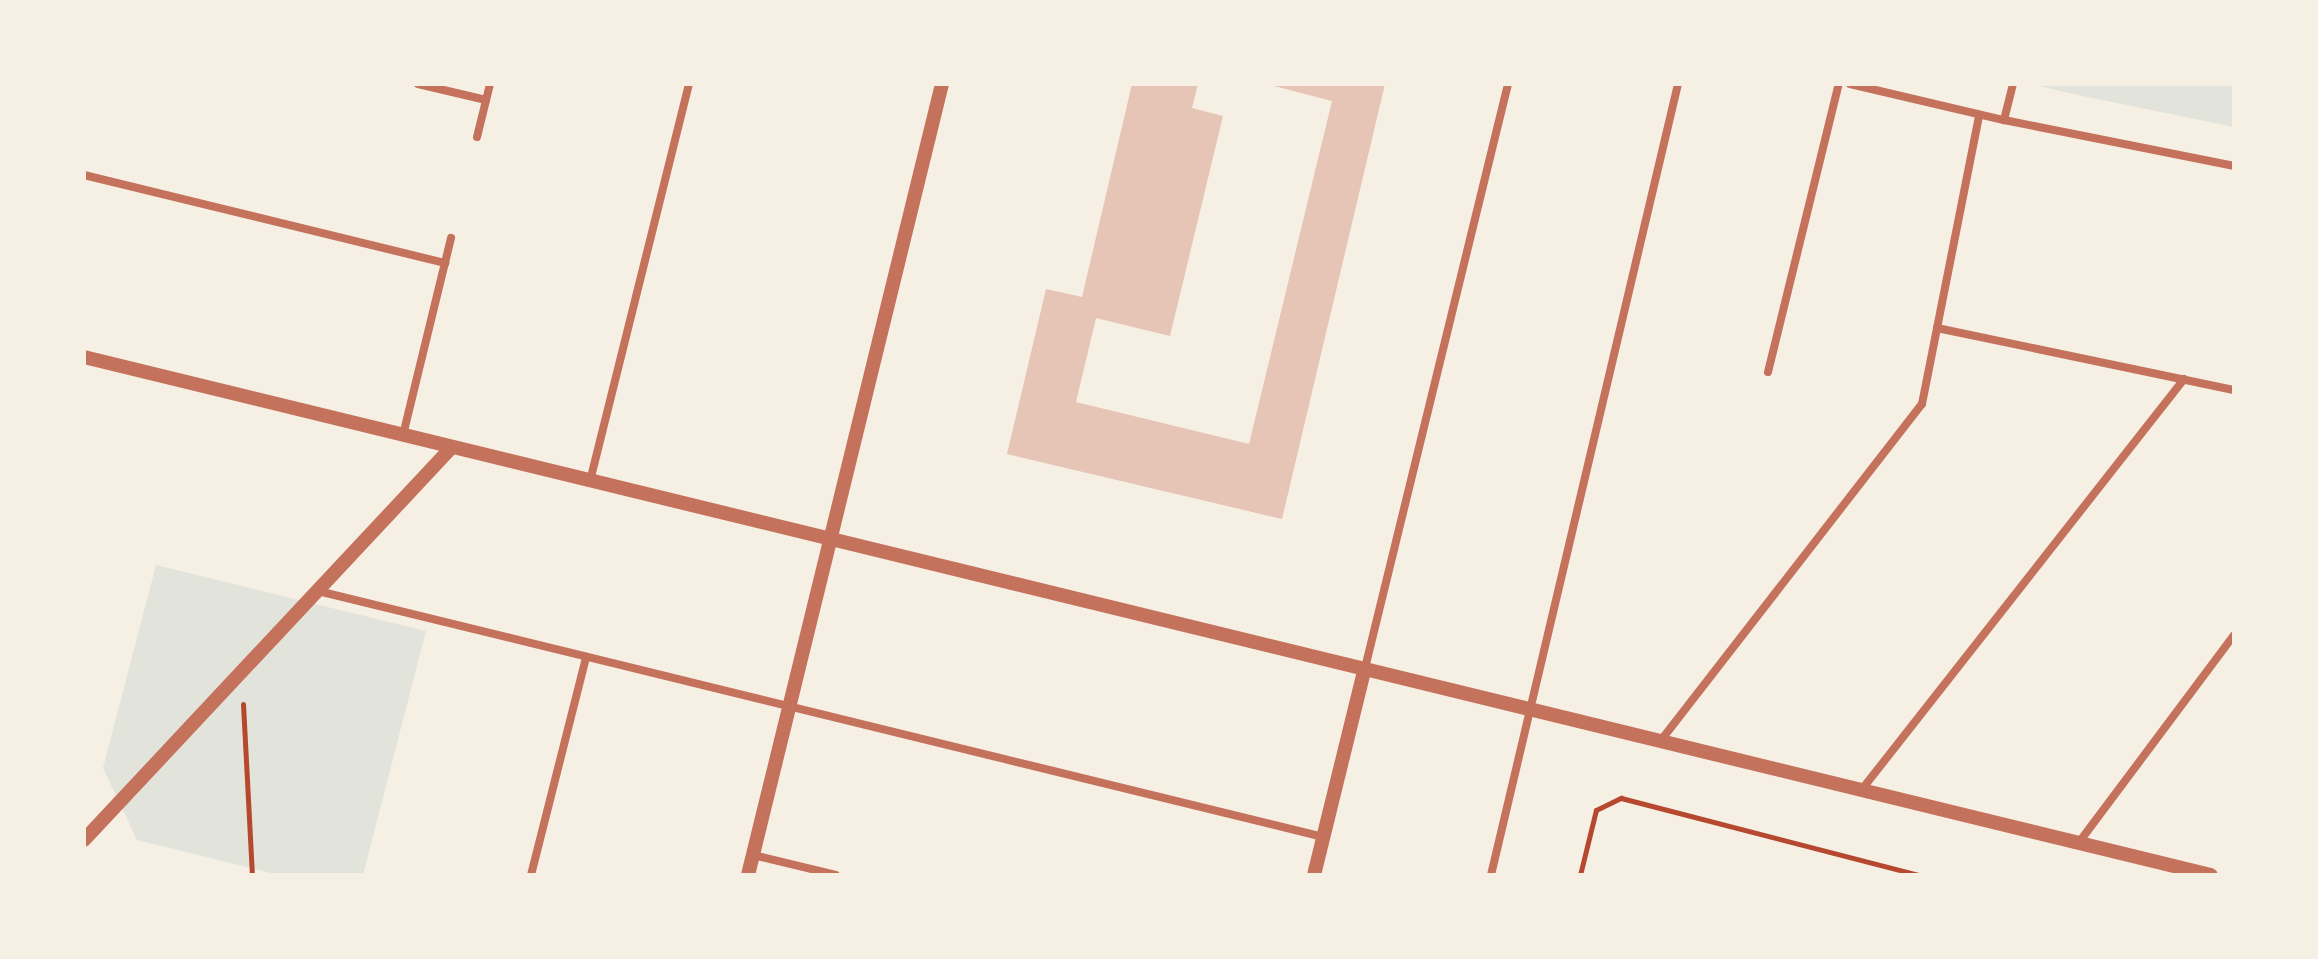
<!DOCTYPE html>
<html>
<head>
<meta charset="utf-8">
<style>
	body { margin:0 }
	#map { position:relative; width:2318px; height:959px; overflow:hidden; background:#f6efe4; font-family:"Exo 2",sans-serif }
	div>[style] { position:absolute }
	.green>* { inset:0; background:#e2e4dc }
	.building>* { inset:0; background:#e6c5b7 }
	.path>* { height:5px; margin:-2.5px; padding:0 2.5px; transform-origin:2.5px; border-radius:2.5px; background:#b5482f }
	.minor>* { height:8px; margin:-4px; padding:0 4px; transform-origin:4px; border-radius:4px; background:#c5725c }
	.tertiary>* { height:14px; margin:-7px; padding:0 7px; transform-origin:7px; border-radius:7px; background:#c5725c }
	span { translate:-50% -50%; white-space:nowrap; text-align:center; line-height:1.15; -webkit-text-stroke:6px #f6efe4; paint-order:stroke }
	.frame { position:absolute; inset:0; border:86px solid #f6efe4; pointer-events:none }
</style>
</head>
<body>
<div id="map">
	<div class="green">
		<i style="clip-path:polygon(2032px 84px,2234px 84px,2234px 127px,2068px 93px)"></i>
		<i style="clip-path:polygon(156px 565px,426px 631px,363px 875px,279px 875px,137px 840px,103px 768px)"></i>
	</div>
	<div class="building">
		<i style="clip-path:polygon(1132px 84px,1198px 84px,1192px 108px,1223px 116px,1170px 336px,1096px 318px,1076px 402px,1249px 444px,1332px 101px,1266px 84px,1385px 84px,1282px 519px,1007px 454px,1046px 289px,1082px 297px)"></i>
	</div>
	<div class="path">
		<i style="left:243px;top:704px;width:171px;rotate:87deg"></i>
		<i style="left:1580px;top:875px;width:67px;rotate:-76.2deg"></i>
		<i style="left:1596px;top:810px;width:28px;rotate:-26deg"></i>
		<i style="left:1621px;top:798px;width:308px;rotate:14.5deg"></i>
	</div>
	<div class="minor">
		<i style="left:418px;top:84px;width:70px;rotate:13.2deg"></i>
		<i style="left:1850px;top:84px;width:158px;rotate:13.2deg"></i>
		<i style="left:2004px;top:120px;width:235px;rotate:11.3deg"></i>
		<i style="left:2004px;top:120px;width:37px;rotate:-76deg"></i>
		<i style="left:477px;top:137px;width:55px;rotate:-76.2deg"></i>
		<i style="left:84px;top:175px;width:372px;rotate:13.7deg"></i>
		<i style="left:1937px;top:328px;width:303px;rotate:11.8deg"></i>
		<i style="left:1768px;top:372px;width:297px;rotate:-76.2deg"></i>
		<i style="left:403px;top:435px;width:203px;rotate:-76.3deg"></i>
		<i style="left:590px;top:481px;width:409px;rotate:-76deg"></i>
		<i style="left:318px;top:591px;width:1035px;rotate:13.75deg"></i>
		<i style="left:1365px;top:668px;width:601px;rotate:-76.24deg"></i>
		<i style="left:1662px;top:739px;width:424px;rotate:-52.2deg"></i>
		<i style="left:1922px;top:404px;width:295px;rotate:-78.8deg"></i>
		<i style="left:1863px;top:788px;width:520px;rotate:-51.87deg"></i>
		<i style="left:2080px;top:841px;width:257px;rotate:-53.2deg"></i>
		<i style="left:753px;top:855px;width:85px;rotate:13.5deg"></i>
		<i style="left:531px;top:875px;width:225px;rotate:-75.8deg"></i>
		<i style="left:1491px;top:875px;width:813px;rotate:-76.7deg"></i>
	</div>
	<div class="tertiary">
		<i style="left:84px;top:357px;width:2189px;rotate:13.69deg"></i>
		<i style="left:84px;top:840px;width:538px;rotate:-46.88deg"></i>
		<i style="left:748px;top:875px;width:814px;rotate:-76.22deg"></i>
		<i style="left:1314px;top:875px;width:213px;rotate:-76.2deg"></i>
	</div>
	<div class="frame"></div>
</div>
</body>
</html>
